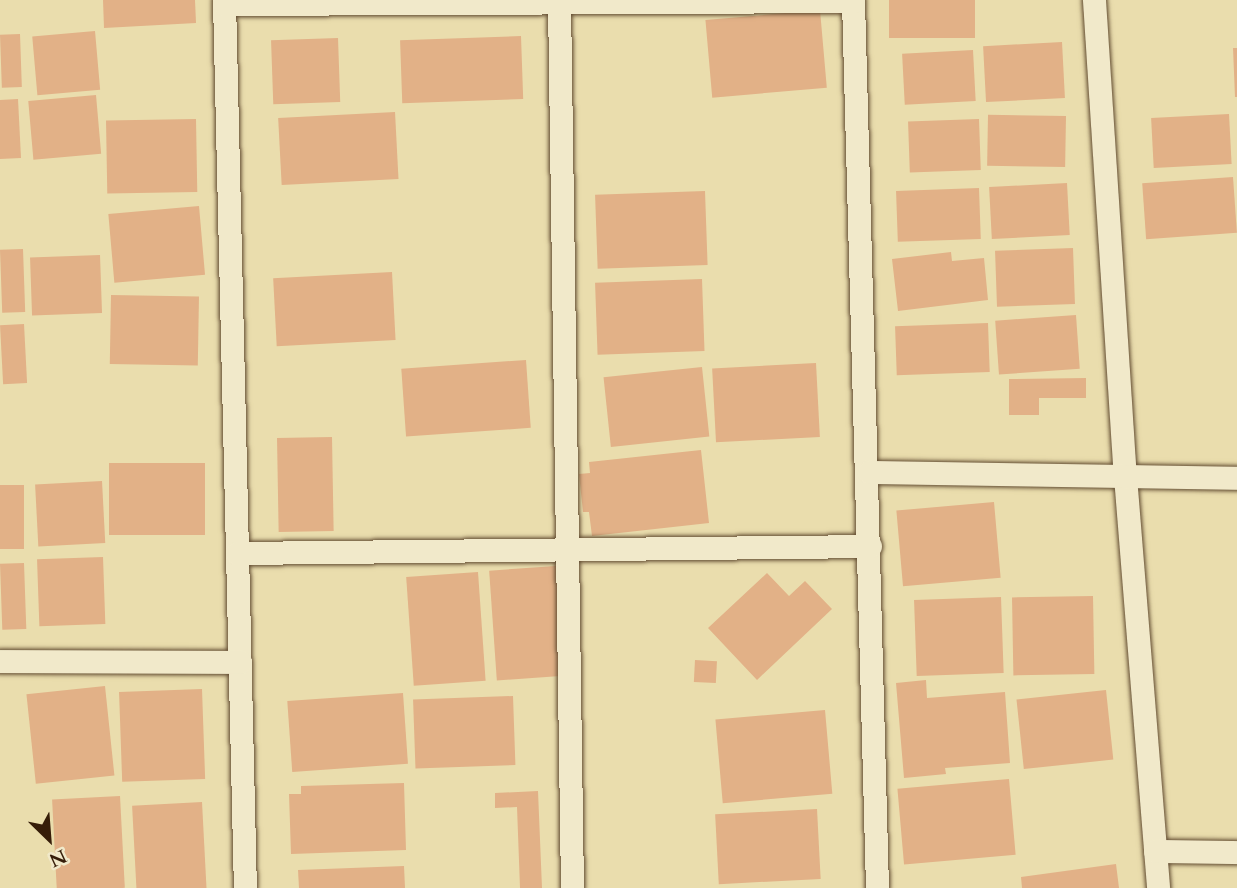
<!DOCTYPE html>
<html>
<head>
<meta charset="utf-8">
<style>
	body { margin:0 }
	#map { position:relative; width:1237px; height:888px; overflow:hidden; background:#eaddad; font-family:Cardo,serif }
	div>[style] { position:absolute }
	.building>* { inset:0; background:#e2b187; transform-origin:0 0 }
	.roads { filter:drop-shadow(0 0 2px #634d32) drop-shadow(0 0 2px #634d32) }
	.street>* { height:23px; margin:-11.5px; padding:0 11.5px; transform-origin:11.5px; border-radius:11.5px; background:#f1e9ca }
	span { translate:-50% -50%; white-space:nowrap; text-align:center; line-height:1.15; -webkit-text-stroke:7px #f1e9ca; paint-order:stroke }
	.north { position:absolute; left:14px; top:804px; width:70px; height:70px; -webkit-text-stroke:5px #f1e9ca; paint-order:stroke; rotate:155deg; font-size:19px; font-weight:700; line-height:28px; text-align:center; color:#361d09 }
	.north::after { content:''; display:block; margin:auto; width:24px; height:32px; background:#361d09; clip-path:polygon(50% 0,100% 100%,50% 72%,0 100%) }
</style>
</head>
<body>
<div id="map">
	<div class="building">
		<i style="clip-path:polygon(103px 0,195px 0,196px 23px,104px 28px)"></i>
		<i style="left:889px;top:0;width:86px;height:38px"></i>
		<i style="left:820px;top:10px;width:78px;height:115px;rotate:85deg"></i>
		<i style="left:95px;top:31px;width:59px;height:63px;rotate:85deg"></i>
		<i style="left:20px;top:34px;width:53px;height:20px;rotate:88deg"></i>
		<i style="left:521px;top:36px;width:63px;height:121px;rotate:88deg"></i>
		<i style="left:338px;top:38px;width:64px;height:67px;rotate:88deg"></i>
		<i style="left:1062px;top:42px;width:56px;height:79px;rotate:87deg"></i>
		<i style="clip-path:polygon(1233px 48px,1237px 48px,1237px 97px,1235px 97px)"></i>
		<i style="left:973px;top:50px;width:51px;height:71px;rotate:87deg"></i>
		<i style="left:96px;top:95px;width:59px;height:68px;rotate:85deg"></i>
		<i style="clip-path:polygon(18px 99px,21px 158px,0 159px,0 100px)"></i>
		<i style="left:395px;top:112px;width:67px;height:117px;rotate:87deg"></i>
		<i style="left:1229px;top:114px;width:50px;height:78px;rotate:87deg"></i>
		<i style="left:1066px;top:116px;width:51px;height:78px;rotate:91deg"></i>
		<i style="left:196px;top:119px;width:73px;height:90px;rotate:89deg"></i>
		<i style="left:979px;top:119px;width:51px;height:71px;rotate:88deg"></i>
		<i style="left:1233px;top:177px;width:56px;height:91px;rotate:86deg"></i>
		<i style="left:1067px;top:183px;width:52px;height:78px;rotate:87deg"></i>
		<i style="left:979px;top:188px;width:51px;height:83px;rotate:88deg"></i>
		<i style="left:705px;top:191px;width:74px;height:110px;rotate:88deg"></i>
		<i style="left:199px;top:206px;width:69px;height:91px;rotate:85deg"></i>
		<i style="left:1073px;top:248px;width:56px;height:78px;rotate:88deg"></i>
		<i style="left:23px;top:249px;width:63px;height:23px;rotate:88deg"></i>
		<i style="clip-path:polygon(951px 252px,952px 261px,984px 258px,988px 300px,898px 311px,892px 259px)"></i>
		<i style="left:100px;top:255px;width:58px;height:70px;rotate:88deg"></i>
		<i style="left:392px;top:272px;width:68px;height:119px;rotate:87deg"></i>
		<i style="left:702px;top:279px;width:72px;height:107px;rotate:88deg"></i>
		<i style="left:111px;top:295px;width:88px;height:69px;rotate:1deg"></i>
		<i style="left:1076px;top:315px;width:54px;height:81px;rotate:86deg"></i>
		<i style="left:988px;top:323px;width:49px;height:93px;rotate:88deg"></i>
		<i style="left:24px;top:324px;width:59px;height:24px;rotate:87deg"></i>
		<i style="left:526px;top:360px;width:68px;height:125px;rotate:86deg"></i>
		<i style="left:816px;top:363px;width:74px;height:104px;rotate:87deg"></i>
		<i style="left:702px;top:367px;width:70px;height:99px;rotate:84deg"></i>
		<i style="clip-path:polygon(1086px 378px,1086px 398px,1039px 398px,1039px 415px,1009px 415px,1009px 379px)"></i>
		<i style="left:332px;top:437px;width:94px;height:55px;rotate:89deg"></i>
		<i style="clip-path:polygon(701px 450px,709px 523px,592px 536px,589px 512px,583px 512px,579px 474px,590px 473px,589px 462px)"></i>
		<i style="left:205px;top:463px;width:72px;height:96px;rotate:90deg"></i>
		<i style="left:102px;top:481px;width:62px;height:67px;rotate:87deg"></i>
		<i style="left:0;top:485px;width:24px;height:64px"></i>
		<i style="left:994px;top:502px;width:76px;height:98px;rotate:85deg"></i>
		<i style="left:103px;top:557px;width:67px;height:66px;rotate:88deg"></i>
		<i style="left:24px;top:563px;width:66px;height:24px;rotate:88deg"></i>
		<i style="left:556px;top:566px;width:110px;height:67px;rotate:86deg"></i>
		<i style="left:478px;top:572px;width:109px;height:72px;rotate:86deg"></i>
		<i style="clip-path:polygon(767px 573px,789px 596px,805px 581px,832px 609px,757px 680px,708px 628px)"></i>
		<i style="left:1093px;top:596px;width:78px;height:81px;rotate:89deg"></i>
		<i style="left:1001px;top:597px;width:76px;height:87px;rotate:88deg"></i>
		<i style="left:695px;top:660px;width:22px;height:22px;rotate:3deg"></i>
		<i style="clip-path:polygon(926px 680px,927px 698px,1005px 692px,1010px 763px,945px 768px,946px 774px,904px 778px,896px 683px)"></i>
		<i style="left:105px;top:686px;width:90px;height:79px;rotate:84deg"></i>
		<i style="left:202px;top:689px;width:90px;height:83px;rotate:88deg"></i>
		<i style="left:1106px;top:690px;width:70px;height:90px;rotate:84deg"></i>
		<i style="left:403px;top:693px;width:71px;height:116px;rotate:86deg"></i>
		<i style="left:513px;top:696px;width:69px;height:100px;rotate:88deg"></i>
		<i style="left:825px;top:710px;width:84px;height:110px;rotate:85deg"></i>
		<i style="left:1009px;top:779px;width:76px;height:112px;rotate:85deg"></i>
		<i style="clip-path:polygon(404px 783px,406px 850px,291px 854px,289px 794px,301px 794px,301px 786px)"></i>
		<i style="clip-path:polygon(538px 791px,542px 888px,520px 888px,517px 807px,495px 808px,495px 793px)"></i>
		<i style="left:120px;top:796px;width:92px;height:68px;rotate:87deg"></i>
		<i style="left:202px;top:802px;width:86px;height:70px;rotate:87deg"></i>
		<i style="left:817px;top:809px;width:70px;height:102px;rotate:87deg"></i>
		<i style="clip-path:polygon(1116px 864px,1119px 888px,1022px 888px,1021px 877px)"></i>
		<i style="clip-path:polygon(404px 866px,405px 888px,299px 888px,298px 870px)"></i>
	</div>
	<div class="roads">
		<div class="street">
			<i style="left:224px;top:0;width:888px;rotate:88.65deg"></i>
			<i style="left:853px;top:0;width:888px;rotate:88.45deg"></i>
			<i style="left:1094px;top:0;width:477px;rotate:86.3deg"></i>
			<i style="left:1125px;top:476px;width:413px;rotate:85.4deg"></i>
			<i style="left:559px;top:2px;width:886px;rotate:89.16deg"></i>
			<i style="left:224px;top:4px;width:629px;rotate:-0.27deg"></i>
			<i style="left:869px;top:472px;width:368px;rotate:0.9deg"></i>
			<i style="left:237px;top:553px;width:633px;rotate:-0.63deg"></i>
			<i style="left:0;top:661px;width:240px;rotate:0.2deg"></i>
			<i style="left:1155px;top:851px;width:82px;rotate:0.7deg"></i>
		</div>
	</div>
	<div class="north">N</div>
</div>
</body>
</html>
